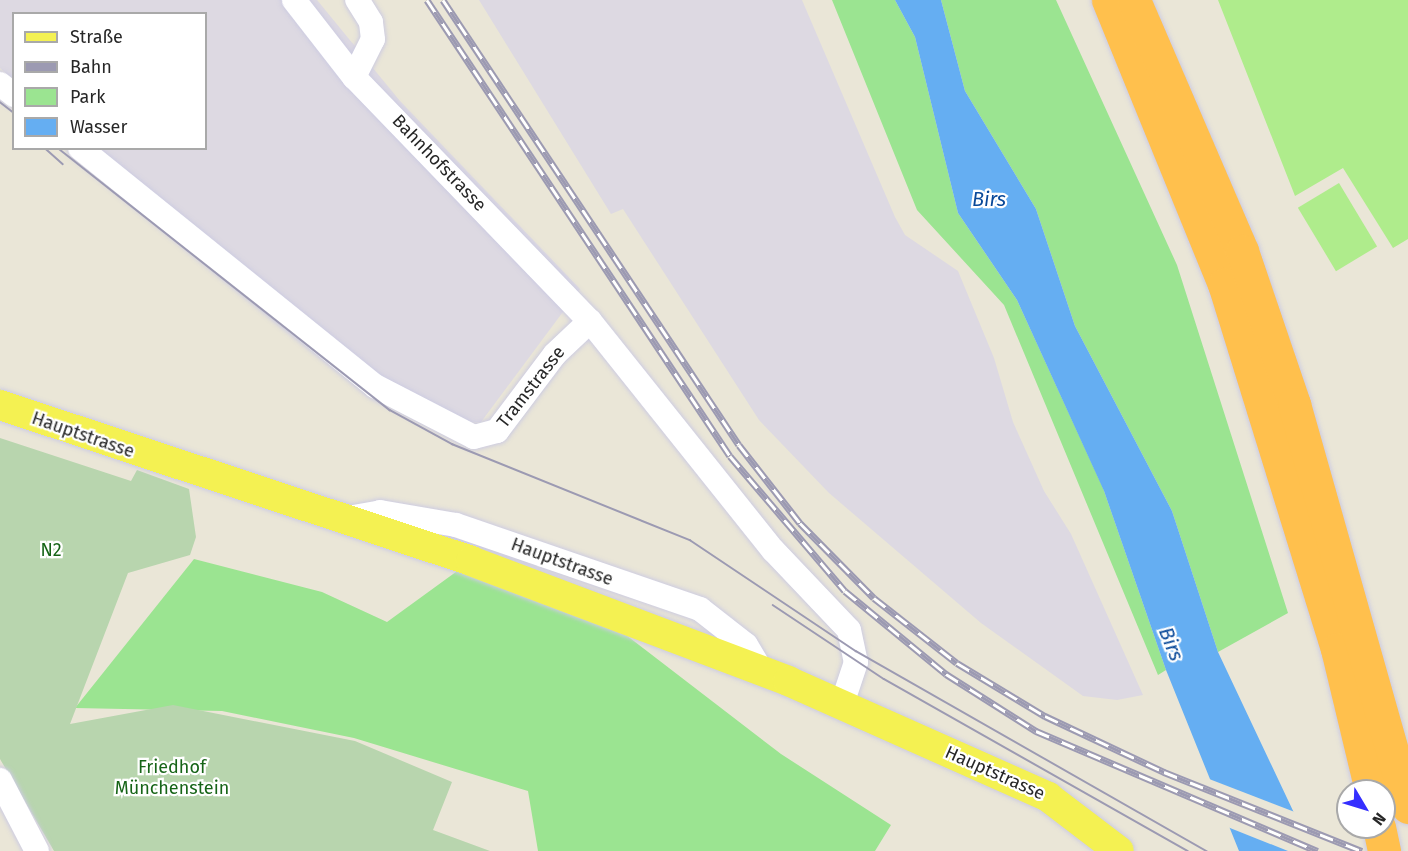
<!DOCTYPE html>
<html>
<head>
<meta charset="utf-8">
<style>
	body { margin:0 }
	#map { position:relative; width:1408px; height:851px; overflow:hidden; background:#eae6d7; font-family:"Fira Sans",sans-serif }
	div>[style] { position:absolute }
	.industrial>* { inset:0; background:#ddd9e2 }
	.green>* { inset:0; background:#9be491 }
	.cemetery>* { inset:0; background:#b8d5ae }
	.pitch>* { inset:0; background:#afec8c; transform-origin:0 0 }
	.water>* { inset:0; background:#65aef2 }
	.pier>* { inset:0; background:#eae6d7 }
	.roads { filter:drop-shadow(0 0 2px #cdcce1) drop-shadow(0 0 2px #cdcce1) }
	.minor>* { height:24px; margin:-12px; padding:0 12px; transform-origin:12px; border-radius:12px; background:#fff }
	.major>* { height:30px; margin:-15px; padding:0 15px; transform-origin:15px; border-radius:15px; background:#f4f152 }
	.highway>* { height:33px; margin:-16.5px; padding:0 16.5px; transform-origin:16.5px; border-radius:16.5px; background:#ffc04d }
	.tram>* { height:1.5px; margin:-0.75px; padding:0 0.75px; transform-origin:0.75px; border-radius:0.75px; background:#9c9ab2 }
	.rail>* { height:7px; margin-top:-3.5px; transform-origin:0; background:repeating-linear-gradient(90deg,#fff 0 14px,#9c9ab2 0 28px); box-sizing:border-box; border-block:2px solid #9c9ab2 }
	span { translate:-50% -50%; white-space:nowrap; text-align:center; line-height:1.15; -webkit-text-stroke:4.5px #fff; paint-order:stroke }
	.street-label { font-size:18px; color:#272727 }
	.park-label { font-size:18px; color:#166417 }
	.water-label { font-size:20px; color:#094999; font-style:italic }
	.legend { position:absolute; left:12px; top:12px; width:195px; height:138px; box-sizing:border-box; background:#fff; border:2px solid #a9a9a9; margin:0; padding:8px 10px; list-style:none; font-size:18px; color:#272727 }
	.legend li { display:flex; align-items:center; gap:12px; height:30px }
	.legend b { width:30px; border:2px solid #a9a9a9 }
	.north { position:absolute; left:1336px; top:779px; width:60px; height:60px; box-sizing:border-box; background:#fff; border:2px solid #a9a9a9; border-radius:50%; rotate:128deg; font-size:16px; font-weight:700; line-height:24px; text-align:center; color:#272727 }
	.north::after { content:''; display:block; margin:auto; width:21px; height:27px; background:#352fff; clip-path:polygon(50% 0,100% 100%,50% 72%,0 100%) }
</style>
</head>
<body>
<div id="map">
	<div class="industrial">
		<i style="clip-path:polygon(0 0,317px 0,400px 101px,580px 289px,481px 422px,450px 422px,375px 378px,99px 149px,206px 148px,206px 14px,14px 14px,13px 79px,0 68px)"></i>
		<i style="clip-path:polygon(479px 0,802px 0,895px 217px,905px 235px,958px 271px,994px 358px,1013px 422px,1044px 491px,1071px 534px,1143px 695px,1117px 700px,1083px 696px,981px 623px,829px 493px,759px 420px,623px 209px,611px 214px)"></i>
	</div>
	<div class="green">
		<i style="clip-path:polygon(832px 0,895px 0,915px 37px,958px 213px,1017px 300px,1103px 488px,1166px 670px,1158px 675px,1004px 305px,917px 210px)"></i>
		<i style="clip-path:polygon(941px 0,1056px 0,1177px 265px,1288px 613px,1218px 652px,1172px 511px,1075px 326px,1036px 209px,965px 91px)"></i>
		<i style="clip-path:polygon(194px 559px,322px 592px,387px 622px,471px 561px,587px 605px,781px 754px,891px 825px,875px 851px,538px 851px,528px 791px,354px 738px,222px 711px,75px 708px)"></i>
	</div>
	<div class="cemetery">
		<i style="clip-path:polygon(0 438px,131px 481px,137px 470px,189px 489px,196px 537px,190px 555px,128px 573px,70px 724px,173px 705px,355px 741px,452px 782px,433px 830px,490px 851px,54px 851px,0 759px)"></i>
	</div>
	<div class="pitch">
		<i style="clip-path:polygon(1218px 0,1408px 0,1408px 239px,1393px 248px,1343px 168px,1295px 196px)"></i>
		<i style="left:1339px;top:183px;width:74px;height:48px;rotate:59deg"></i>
	</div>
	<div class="water">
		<i style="clip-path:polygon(895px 0,941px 0,965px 91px,1036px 209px,1075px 326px,1172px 511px,1218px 652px,1312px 851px,1239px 851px,1166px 670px,1104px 491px,1017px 300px,958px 213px,915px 37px)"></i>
	</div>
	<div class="pier">
		<i style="clip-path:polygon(1204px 777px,1300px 814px,1315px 851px,1288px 851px,1225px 826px)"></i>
	</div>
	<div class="roads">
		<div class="minor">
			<i style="left:294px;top:0;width:98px;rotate:52.1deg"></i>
			<i style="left:354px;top:77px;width:339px;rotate:46deg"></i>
			<i style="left:590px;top:321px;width:293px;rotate:51.4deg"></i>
			<i style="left:773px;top:550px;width:110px;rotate:46.5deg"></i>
			<i style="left:849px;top:630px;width:33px;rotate:78deg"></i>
			<i style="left:856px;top:662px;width:44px;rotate:108.4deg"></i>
			<i style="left:354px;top:77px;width:42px;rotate:-63.4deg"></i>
			<i style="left:373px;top:39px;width:17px;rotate:-97deg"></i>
			<i style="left:371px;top:22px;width:26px;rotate:-122deg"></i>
			<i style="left:0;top:84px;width:18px;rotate:38deg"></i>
			<i style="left:80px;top:148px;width:379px;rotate:38.9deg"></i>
			<i style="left:375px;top:386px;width:111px;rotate:27.3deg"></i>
			<i style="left:474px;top:437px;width:24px;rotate:-15deg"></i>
			<i style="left:497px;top:431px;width:96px;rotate:-53deg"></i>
			<i style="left:555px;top:354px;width:48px;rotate:-43.3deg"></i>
			<i style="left:342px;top:519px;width:39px;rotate:-10deg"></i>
			<i style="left:380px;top:512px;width:77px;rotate:9.7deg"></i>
			<i style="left:456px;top:525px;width:258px;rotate:19deg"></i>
			<i style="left:700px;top:609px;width:58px;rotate:38deg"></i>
			<i style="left:746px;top:645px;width:29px;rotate:59deg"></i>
			<i style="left:0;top:780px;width:80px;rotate:62.5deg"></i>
		</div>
		<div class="major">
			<i style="left:0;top:405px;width:496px;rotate:18.3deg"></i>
			<i style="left:471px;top:561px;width:339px;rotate:20.7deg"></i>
			<i style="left:788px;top:681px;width:285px;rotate:24deg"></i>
			<i style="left:1048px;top:797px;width:89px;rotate:37.3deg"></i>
		</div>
		<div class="highway">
			<i style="left:1108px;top:0;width:307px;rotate:67.8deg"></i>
			<i style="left:1224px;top:284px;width:382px;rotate:72.8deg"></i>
			<i style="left:1337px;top:649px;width:146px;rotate:76.5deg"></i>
			<i style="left:1134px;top:0;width:273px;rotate:66.7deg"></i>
			<i style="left:1242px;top:251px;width:162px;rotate:71.2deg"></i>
			<i style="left:1294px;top:404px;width:419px;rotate:74.2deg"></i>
			<i style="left:1379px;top:827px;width:25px;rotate:78deg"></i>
		</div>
	</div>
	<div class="tram">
		<i style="left:0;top:102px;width:18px;rotate:38deg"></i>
		<i style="left:45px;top:148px;width:24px;rotate:42deg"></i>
		<i style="left:58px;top:148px;width:423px;rotate:38.3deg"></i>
		<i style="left:390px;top:410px;width:71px;rotate:28.7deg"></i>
		<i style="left:452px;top:444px;width:257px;rotate:22deg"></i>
		<i style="left:690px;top:540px;width:200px;rotate:33.8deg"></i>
		<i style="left:856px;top:651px;width:404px;rotate:29.7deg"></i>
		<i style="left:773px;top:605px;width:133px;rotate:33.7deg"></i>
		<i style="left:884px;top:679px;width:349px;rotate:29.5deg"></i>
	</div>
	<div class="rail">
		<i style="left:427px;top:0;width:547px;rotate:56.4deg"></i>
		<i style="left:730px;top:456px;width:177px;rotate:49.6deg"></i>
		<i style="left:845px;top:591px;width:131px;rotate:39.4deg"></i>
		<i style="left:946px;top:674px;width:107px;rotate:32.3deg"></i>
		<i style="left:1036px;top:731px;width:306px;rotate:23.1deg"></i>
		<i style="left:443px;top:0;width:534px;rotate:56.37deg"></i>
		<i style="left:739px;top:445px;width:99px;rotate:52deg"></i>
		<i style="left:800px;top:523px;width:105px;rotate:45.4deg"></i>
		<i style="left:874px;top:598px;width:105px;rotate:38.1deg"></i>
		<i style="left:957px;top:663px;width:103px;rotate:31.1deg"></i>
		<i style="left:1045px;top:716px;width:132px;rotate:25.2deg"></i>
		<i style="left:1164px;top:772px;width:213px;rotate:21.8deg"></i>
	</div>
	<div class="street-label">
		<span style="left:439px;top:163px;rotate:46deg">Bahnhofstrasse</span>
		<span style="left:531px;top:387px;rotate:-52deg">Tramstrasse</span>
		<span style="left:83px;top:435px;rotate:19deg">Hauptstrasse</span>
		<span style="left:562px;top:562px;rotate:20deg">Hauptstrasse</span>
		<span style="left:995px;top:773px;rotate:24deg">Hauptstrasse</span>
	</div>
	<div class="park-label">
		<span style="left:51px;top:550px">N2</span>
		<span style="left:172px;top:778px">Friedhof<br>Münchenstein</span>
	</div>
	<div class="water-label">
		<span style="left:989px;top:199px">Birs</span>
		<span style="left:1171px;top:644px;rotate:68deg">Birs</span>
	</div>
	<ul class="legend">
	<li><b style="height:8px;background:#f4f152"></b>Straße</li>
	<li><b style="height:8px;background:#9c9ab2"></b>Bahn</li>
	<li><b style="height:16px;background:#9be491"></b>Park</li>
	<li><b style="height:16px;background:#65aef2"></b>Wasser</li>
	</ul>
	<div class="north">N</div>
</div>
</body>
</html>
